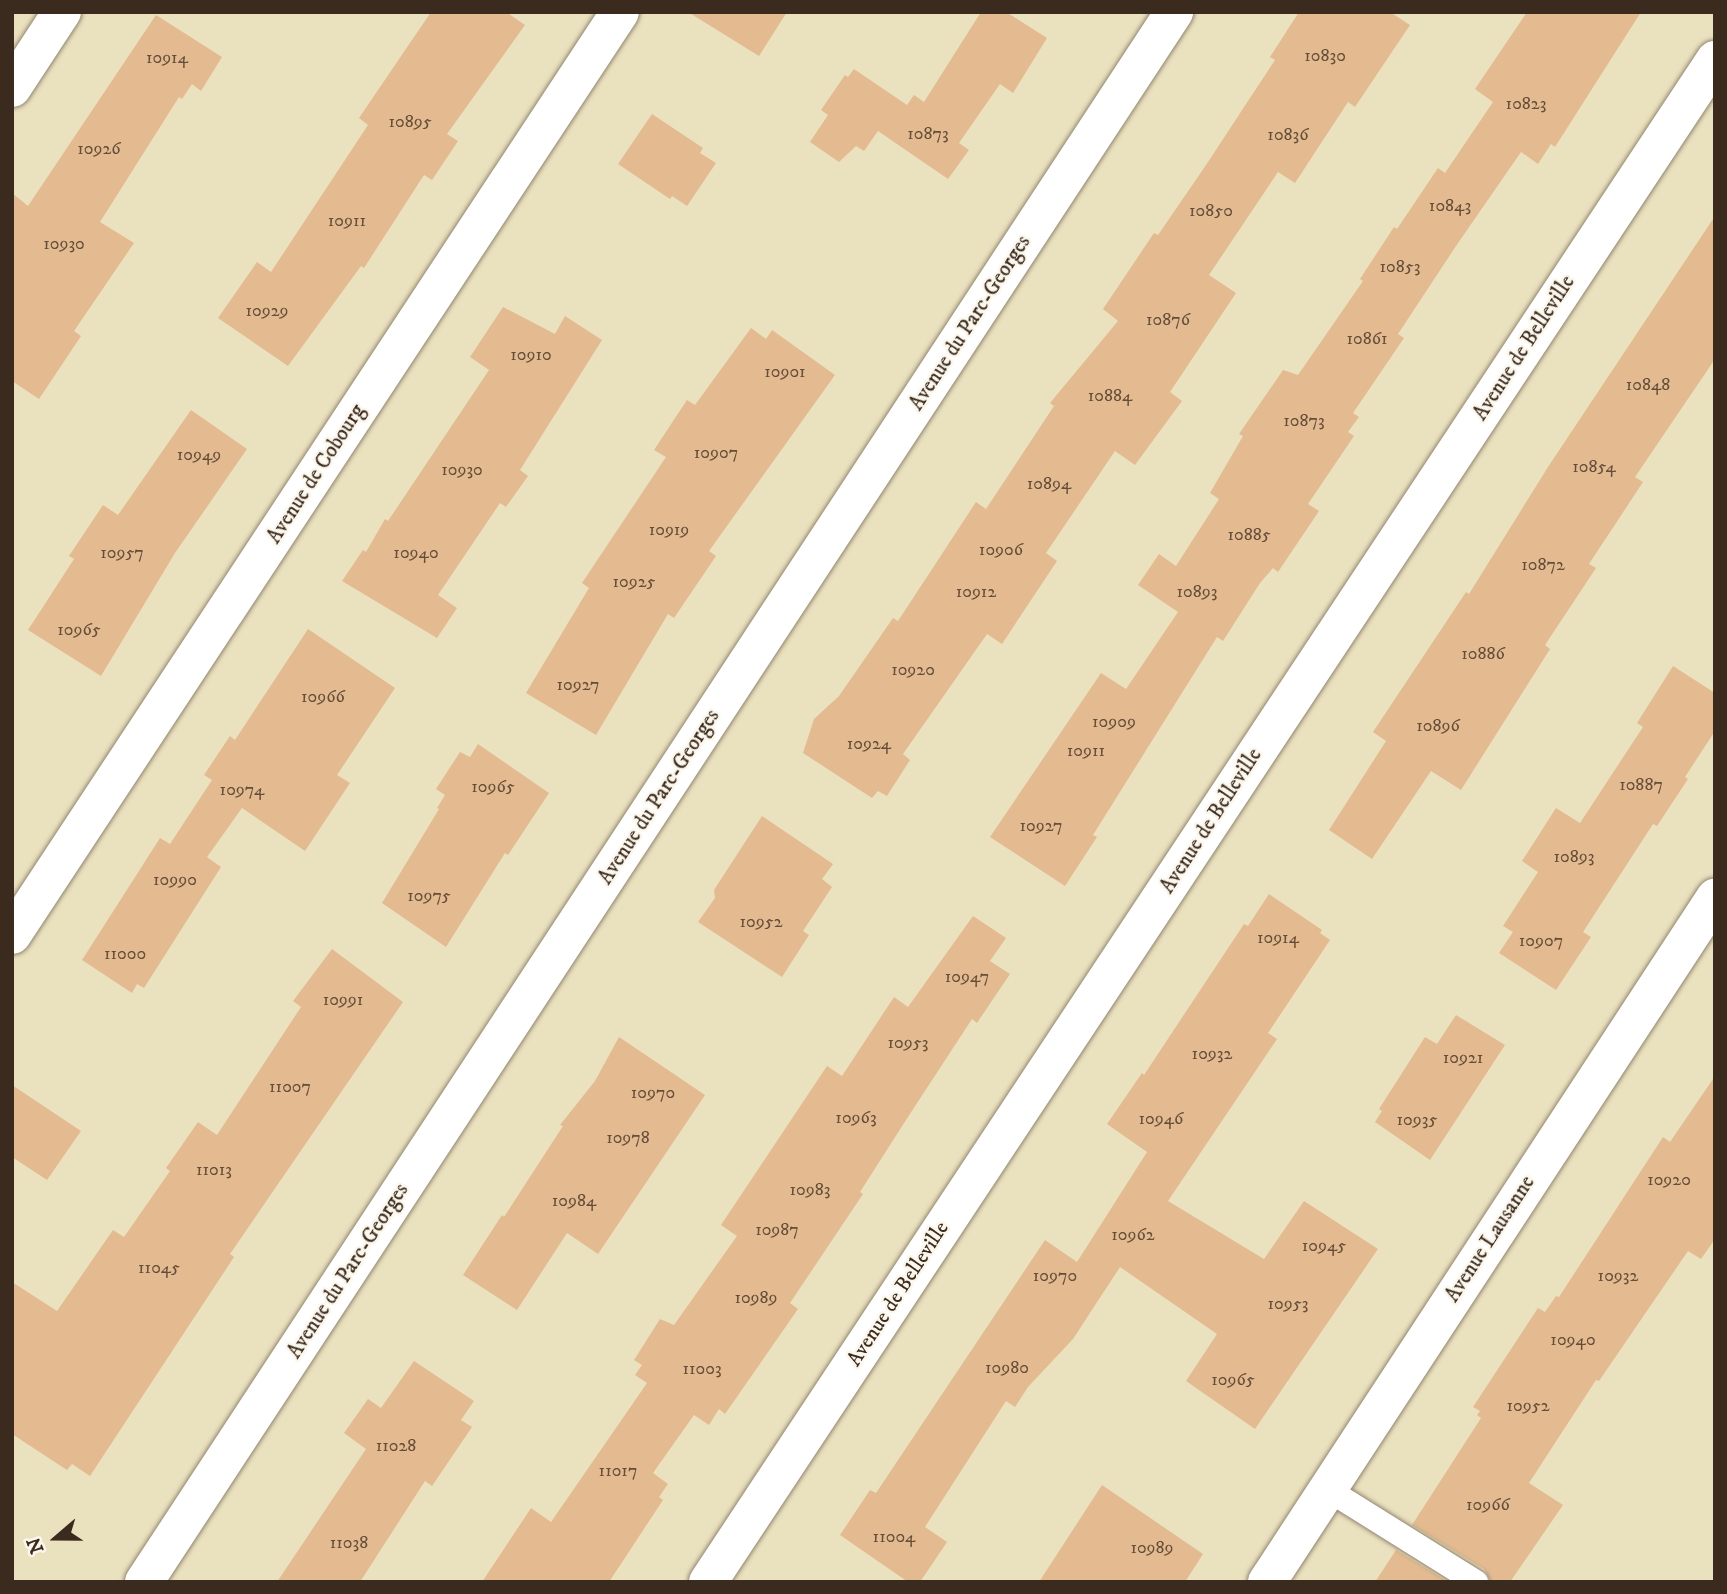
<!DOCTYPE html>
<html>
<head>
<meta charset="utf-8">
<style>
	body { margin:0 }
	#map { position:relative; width:1727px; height:1594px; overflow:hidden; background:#eae1bf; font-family:"IM FELL DW Pica",serif }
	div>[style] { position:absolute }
	.building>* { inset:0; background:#e4bb90 }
	.roads { filter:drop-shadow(0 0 2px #92866e) drop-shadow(0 0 2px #92866e) }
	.lane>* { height:24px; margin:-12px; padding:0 12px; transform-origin:12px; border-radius:12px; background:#fff }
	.street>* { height:38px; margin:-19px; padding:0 19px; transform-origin:19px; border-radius:19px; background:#fff }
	span { translate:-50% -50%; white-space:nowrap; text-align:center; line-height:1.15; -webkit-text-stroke:5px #fbf7ec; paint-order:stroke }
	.number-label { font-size:18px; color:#654e3a }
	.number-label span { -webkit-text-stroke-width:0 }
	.street-label { font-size:21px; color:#3b2a1e }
	.frame { position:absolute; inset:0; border:14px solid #3b2a1e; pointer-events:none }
	.north { position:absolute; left:21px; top:1503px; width:70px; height:70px; -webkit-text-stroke:5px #fbf7ec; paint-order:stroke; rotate:250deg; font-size:19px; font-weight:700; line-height:28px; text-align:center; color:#3b2a1e }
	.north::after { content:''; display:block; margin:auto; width:24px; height:32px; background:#3b2a1e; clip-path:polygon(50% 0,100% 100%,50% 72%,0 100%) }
</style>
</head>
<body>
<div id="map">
	<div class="building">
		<i style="clip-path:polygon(431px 12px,506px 12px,525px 25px,447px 134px,458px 141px,432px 180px,424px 175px,364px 268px,361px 266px,288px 366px,218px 318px,257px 262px,271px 272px,368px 125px,359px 118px)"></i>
		<i style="clip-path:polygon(688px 12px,787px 12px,759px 56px)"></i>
		<i style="clip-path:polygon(981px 12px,1006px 12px,1047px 38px,1013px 93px,1000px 84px,959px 143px,969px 150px,948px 179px,878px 131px,864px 151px,856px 146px,839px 162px,810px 142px,828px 115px,821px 110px,845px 75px,848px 77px,854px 69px,907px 105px,914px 95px,924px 102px)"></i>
		<i style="clip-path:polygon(1299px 12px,1390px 12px,1410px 25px,1355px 107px,1348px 102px,1295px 183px,1278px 172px,1209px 275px,1236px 293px,1170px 392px,1182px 401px,1135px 465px,1115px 451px,1046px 553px,1057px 561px,1002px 644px,987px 634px,903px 754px,910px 760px,887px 796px,878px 791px,872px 798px,803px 753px,814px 719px,839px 696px,893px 618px,898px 621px,976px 502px,986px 509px,1054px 406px,1050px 403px,1118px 321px,1103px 309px,1154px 233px,1158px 235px,1206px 165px,1275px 60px,1270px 57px)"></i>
		<i style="clip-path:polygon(1527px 12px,1641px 12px,1555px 147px,1551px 144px,1538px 164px,1521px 152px,1456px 246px,1398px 334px,1404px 338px,1353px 413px,1359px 417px,1348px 432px,1354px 436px,1308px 504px,1319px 511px,1278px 572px,1273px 568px,1260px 583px,1223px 641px,1217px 637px,1093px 835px,1097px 837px,1065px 886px,990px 837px,1101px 673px,1126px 689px,1178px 612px,1138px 585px,1159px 554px,1176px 566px,1219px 499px,1210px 493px,1243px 436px,1239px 434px,1283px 370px,1298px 375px,1363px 281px,1360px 279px,1394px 227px,1397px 229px,1438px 168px,1445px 173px,1493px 102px,1475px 89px)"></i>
		<i style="clip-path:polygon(156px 15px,222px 57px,201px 91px,192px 84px,182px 99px,179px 97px,100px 222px,134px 243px,74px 331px,81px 336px,39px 399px,12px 381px,12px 193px,28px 206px)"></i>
		<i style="clip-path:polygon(652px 114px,703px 148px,700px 153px,716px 163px,687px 206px,672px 196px,670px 199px,618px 164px)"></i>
		<i style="clip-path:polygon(1715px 216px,1715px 359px,1635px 477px,1643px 482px,1589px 564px,1596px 568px,1545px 645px,1550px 649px,1461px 790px,1431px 771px,1372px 859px,1329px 830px,1386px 741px,1373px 732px,1466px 592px,1469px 594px,1548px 467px)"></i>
		<i style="clip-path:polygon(503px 307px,555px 334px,565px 316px,602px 340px,520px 470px,528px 476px,506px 507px,500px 503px,438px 595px,457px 608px,437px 638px,342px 581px,363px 550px,366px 552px,385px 519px,388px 521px,489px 370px,470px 357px)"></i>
		<i style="clip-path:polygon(751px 328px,766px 339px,772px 330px,835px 375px,709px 551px,716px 556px,674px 618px,668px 614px,596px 735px,526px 693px,589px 588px,582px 583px,666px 457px,654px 450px,687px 400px,695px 405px)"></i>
		<i style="clip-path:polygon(191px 410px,247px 449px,175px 553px,101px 676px,28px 630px,74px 559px,69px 556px,103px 505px,118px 515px)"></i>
		<i style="clip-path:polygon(308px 629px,395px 688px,337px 775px,350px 783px,305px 851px,242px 808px,207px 857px,221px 867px,144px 988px,137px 984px,132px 993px,82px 960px,160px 838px,170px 844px,212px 780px,204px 775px,230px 736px,235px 740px)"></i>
		<i style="clip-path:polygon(1673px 666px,1715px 693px,1715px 731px,1685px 777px,1688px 779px,1657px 826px,1653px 824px,1583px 932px,1591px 937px,1556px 990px,1499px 953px,1513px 932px,1503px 926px,1538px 872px,1522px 861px,1556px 808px,1580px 823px,1643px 727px,1637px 723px)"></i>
		<i style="clip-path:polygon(478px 744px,549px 793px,508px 855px,505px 853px,446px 947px,382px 903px,439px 809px,437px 808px,445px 795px,436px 789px,460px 752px,470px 757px)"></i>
		<i style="clip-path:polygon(762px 816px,833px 864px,822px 879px,832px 887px,803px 931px,809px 935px,782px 977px,698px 922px,715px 898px,714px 890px)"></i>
		<i style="clip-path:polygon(1269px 894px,1322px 930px,1320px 933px,1330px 940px,1268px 1033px,1277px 1039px,1168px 1201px,1264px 1259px,1304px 1201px,1378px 1249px,1255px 1429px,1186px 1381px,1217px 1334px,1120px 1267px,1073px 1339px,1028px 1387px,1015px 1407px,1006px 1401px,925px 1527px,947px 1542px,920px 1582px,908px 1582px,840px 1535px,870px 1490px,876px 1493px,1045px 1240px,1077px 1262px,1147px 1152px,1107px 1124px,1142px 1073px,1144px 1075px,1244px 924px,1248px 926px)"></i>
		<i style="clip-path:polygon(973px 916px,1006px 938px,990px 961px,1010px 974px,977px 1023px,972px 1019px,906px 1120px,860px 1192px,863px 1194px,790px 1303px,798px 1309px,725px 1414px,719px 1409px,709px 1425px,694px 1415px,653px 1473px,668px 1484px,659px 1497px,663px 1500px,609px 1582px,482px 1582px,531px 1508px,551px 1522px,647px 1383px,635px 1375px,642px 1365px,634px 1360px,660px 1319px,674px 1325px,737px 1236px,721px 1225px,827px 1066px,842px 1076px,894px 997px,908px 1007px)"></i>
		<i style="clip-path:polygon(332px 949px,403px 1002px,230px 1254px,234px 1257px,90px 1476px,72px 1464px,67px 1470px,12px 1434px,12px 1282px,57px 1311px,113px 1230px,124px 1237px,170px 1171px,166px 1168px,198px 1122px,217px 1135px,301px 1007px,293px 1001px)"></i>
		<i style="clip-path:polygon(1456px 1015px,1505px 1045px,1430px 1160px,1375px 1122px,1382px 1111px,1379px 1109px,1425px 1037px,1437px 1044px)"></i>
		<i style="clip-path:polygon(619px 1037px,705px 1095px,598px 1254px,567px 1233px,517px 1310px,463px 1275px,502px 1215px,504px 1217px,563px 1126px,560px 1125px,595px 1081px)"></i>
		<i style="clip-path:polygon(1715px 1076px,1715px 1239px,1701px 1259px,1688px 1251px,1599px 1381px,1596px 1380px,1529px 1483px,1563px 1505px,1510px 1582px,1491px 1582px,1484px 1569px,1412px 1525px,1481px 1418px,1477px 1415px,1480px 1411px,1473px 1407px,1538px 1308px,1545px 1312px,1556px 1296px,1559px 1297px,1663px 1137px,1670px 1142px)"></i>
		<i style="clip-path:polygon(12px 1085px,81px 1131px,47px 1180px,12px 1157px)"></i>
		<i style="clip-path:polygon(414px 1361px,474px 1401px,461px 1420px,472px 1427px,432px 1486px,425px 1481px,360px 1582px,277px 1582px,366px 1449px,344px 1433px,368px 1399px,381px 1408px)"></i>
		<i style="clip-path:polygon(1102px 1485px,1203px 1554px,1185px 1582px,1039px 1582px)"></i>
		<i style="clip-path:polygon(1396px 1550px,1448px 1582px,1375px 1582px)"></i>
	</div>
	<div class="roads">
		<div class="lane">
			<i style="left:1327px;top:1489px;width:176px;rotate:32deg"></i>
		</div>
		<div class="street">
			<i style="left:12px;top:88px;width:91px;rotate:-56.7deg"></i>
			<i style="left:12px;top:935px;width:1105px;rotate:-56.63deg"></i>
			<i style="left:144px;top:1582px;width:1878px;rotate:-56.73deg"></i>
			<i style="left:708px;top:1582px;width:1825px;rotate:-56.51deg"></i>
			<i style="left:1267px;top:1582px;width:818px;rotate:-56.78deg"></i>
		</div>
	</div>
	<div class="number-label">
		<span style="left:1325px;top:56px">10830</span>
		<span style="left:167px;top:58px">10914</span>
		<span style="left:1526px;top:104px">10823</span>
		<span style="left:410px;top:122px">10895</span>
		<span style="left:928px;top:134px">10873</span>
		<span style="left:1288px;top:135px">10836</span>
		<span style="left:99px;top:149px">10926</span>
		<span style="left:1450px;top:206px">10843</span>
		<span style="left:1211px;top:211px">10850</span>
		<span style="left:347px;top:221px">10911</span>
		<span style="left:64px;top:244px">10930</span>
		<span style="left:1400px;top:267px">10853</span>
		<span style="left:267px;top:311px">10929</span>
		<span style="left:1168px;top:320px">10876</span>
		<span style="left:1367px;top:339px">10861</span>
		<span style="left:531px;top:355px">10910</span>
		<span style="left:785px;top:372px">10901</span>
		<span style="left:1648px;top:385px">10848</span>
		<span style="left:1110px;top:396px">10884</span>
		<span style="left:1304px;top:421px">10873</span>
		<span style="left:716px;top:453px">10907</span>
		<span style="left:199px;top:455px">10949</span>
		<span style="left:1594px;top:467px">10854</span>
		<span style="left:462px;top:470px">10930</span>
		<span style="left:1049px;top:484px">10894</span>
		<span style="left:669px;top:530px">10919</span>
		<span style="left:1249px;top:535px">10885</span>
		<span style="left:1001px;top:550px">10906</span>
		<span style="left:122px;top:553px">10957</span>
		<span style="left:416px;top:553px">10940</span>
		<span style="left:1543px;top:565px">10872</span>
		<span style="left:634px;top:582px">10925</span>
		<span style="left:976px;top:592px">10912</span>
		<span style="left:1197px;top:592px">10893</span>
		<span style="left:79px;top:630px">10965</span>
		<span style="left:1483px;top:654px">10886</span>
		<span style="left:913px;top:670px">10920</span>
		<span style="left:578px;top:685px">10927</span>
		<span style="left:323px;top:697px">10966</span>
		<span style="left:1114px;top:722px">10909</span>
		<span style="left:1438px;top:726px">10896</span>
		<span style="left:869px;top:744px">10924</span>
		<span style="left:1086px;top:751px">10911</span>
		<span style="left:1641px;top:785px">10887</span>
		<span style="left:493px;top:787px">10965</span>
		<span style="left:242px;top:790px">10974</span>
		<span style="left:1041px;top:826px">10927</span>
		<span style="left:1574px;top:857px">10893</span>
		<span style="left:175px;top:880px">10990</span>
		<span style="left:429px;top:896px">10975</span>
		<span style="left:761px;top:922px">10952</span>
		<span style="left:1278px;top:938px">10914</span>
		<span style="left:1541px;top:941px">10907</span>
		<span style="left:125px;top:954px">11000</span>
		<span style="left:967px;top:977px">10947</span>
		<span style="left:343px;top:1000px">10991</span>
		<span style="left:908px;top:1043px">10953</span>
		<span style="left:1212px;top:1054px">10932</span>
		<span style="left:1463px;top:1058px">10921</span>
		<span style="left:290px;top:1087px">11007</span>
		<span style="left:653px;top:1093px">10970</span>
		<span style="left:856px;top:1118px">10963</span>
		<span style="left:1161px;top:1119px">10946</span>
		<span style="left:1417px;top:1120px">10935</span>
		<span style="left:628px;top:1138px">10978</span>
		<span style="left:214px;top:1170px">11013</span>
		<span style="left:1669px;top:1180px">10920</span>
		<span style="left:810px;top:1190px">10983</span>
		<span style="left:574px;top:1201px">10984</span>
		<span style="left:777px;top:1230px">10987</span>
		<span style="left:1133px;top:1235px">10962</span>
		<span style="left:1324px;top:1246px">10945</span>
		<span style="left:159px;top:1268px">11045</span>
		<span style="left:1055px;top:1276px">10970</span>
		<span style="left:1618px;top:1276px">10932</span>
		<span style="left:756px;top:1298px">10989</span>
		<span style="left:1288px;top:1304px">10953</span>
		<span style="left:1573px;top:1340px">10940</span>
		<span style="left:1007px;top:1368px">10980</span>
		<span style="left:702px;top:1369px">11003</span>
		<span style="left:1233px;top:1380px">10965</span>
		<span style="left:1528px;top:1406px">10952</span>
		<span style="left:396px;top:1446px">11028</span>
		<span style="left:618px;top:1471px">11017</span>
		<span style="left:1488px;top:1505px">10966</span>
		<span style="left:894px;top:1537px">11004</span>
		<span style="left:349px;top:1543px">11038</span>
		<span style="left:1152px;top:1548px">10989</span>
	</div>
	<div class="street-label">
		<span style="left:970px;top:323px;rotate:-57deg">Avenue du Parc-Georges</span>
		<span style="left:1524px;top:348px;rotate:-57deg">Avenue de Belleville</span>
		<span style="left:316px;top:474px;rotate:-57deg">Avenue de Cobourg</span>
		<span style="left:659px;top:797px;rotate:-57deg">Avenue du Parc-Georges</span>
		<span style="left:1211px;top:821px;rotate:-57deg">Avenue de Belleville</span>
		<span style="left:1490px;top:1239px;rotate:-57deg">Avenue Lausanne</span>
		<span style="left:348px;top:1271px;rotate:-57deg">Avenue du Parc-Georges</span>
		<span style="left:898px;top:1294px;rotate:-57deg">Avenue de Belleville</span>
	</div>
	<div class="frame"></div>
	<div class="north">N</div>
</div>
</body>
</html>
